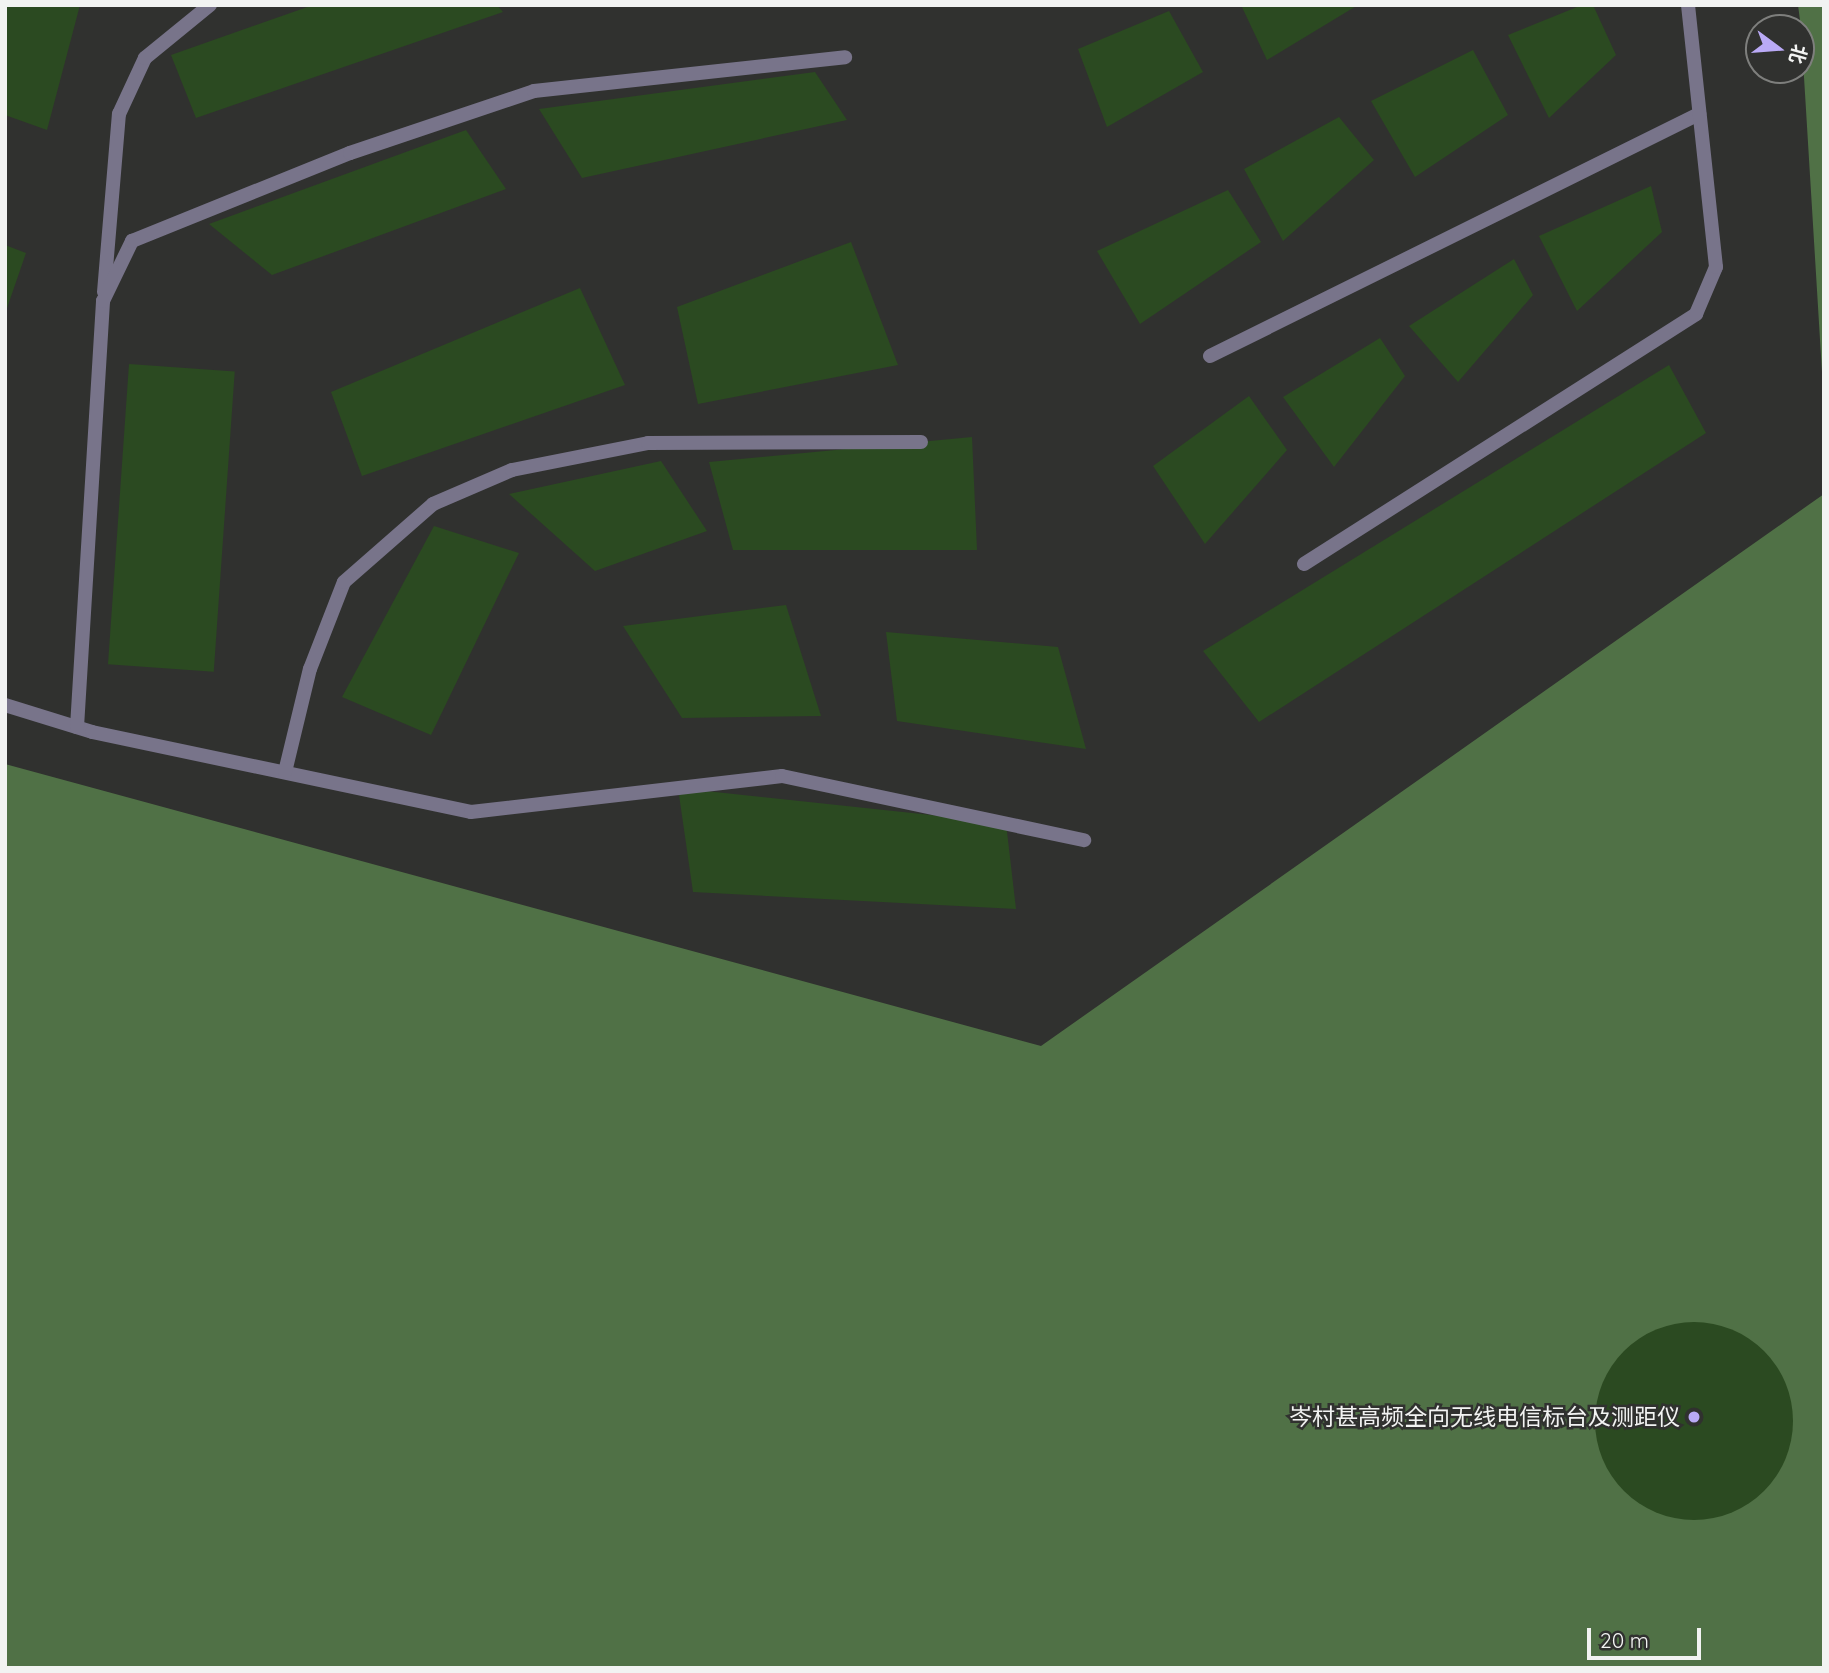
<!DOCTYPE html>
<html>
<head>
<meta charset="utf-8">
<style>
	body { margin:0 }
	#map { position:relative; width:1829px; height:1673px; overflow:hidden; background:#30312f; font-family:Quicksand,"Noto Sans SC",sans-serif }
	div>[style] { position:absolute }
	.forest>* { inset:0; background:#507146 }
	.building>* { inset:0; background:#2b4a21; transform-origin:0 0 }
	.round { border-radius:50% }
	.lane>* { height:14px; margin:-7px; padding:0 7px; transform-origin:7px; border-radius:7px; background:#78748a }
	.dots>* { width:19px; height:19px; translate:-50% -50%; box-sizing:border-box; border:4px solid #30312f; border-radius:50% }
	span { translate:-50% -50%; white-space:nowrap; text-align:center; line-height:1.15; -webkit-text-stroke:5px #30312f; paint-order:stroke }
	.poi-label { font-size:23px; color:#f2f3f2 }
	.right { translate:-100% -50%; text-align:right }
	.frame { position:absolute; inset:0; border:7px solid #f2f3f2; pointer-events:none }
	.north { position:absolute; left:1745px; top:14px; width:70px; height:70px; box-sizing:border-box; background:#30312f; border:2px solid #7e7f7d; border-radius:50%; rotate:106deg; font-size:19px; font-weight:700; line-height:28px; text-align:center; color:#f2f3f2 }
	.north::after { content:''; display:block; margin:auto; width:24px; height:32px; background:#baaaf6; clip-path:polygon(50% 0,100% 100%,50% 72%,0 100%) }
	.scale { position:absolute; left:1587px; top:1628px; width:114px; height:32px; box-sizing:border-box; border:4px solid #f2f3f2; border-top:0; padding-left:9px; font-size:21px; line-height:24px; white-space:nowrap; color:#f2f3f2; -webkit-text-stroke:5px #30312f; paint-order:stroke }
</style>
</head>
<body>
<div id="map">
	<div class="forest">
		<i style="clip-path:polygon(1798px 5px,1824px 5px,1824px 405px,1801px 28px)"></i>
		<i style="clip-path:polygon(1824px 494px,1824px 1668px,5px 1668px,5px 764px,1041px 1046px)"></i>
	</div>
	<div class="building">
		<i style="clip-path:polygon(5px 5px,80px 5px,47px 130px,5px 115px)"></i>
		<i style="clip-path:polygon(313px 5px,497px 5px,503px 12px,196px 118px,171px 55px)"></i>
		<i style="clip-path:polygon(1241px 5px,1358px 5px,1267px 60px)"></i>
		<i style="clip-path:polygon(1582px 5px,1593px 5px,1616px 55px,1549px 118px,1508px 35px)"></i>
		<i style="clip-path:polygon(1169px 11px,1203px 72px,1107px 127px,1078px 49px)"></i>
		<i style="clip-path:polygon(1473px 50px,1508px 115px,1415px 177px,1371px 101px)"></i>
		<i style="clip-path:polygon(815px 72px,847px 120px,582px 178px,539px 109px)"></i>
		<i style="clip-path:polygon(1339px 117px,1374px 160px,1283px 241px,1244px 169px)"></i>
		<i style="clip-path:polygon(466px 130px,506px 189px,272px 275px,209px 224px)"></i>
		<i style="clip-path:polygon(1651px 186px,1662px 232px,1577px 311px,1539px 236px)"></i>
		<i style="clip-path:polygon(1228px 190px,1261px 242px,1140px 324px,1097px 251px)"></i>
		<i style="clip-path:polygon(851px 242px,898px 365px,698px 404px,677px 307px)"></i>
		<i style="clip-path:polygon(5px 245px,26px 253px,6px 311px,5px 311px)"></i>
		<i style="clip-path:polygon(1514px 259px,1533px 295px,1458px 382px,1409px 326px)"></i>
		<i style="clip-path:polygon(580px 288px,625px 385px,362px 476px,331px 392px)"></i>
		<i style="clip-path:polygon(1380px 338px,1405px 376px,1334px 467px,1283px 397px)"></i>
		<i style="left:129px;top:364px;width:106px;height:301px;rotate:4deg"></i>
		<i style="clip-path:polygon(1669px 365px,1706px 433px,1259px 722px,1203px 651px)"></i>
		<i style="clip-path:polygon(1249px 396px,1287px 450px,1205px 544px,1153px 466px)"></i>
		<i style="clip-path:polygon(972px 437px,977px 550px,733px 550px,709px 462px)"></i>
		<i style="clip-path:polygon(661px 461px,707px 531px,595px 571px,509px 494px)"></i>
		<i style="clip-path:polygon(434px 526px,519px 553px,431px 735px,342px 697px)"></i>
		<i style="clip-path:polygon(786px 605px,821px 716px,682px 718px,623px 626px)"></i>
		<i style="clip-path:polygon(886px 632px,1058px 647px,1086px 749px,897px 721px)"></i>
		<i style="clip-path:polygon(678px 788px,1006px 823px,1016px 909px,693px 892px)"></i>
		<i class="round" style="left:1595px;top:1322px;width:198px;height:198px"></i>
	</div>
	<div class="lane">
		<i style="left:104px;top:292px;width:179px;rotate:-85.2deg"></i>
		<i style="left:119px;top:114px;width:62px;rotate:-65.1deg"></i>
		<i style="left:145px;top:58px;width:84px;rotate:-39.2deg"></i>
		<i style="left:1210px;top:356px;width:546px;rotate:-26.33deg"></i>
		<i style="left:1304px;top:564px;width:465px;rotate:-32.5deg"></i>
		<i style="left:1696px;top:314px;width:51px;rotate:-66.9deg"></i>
		<i style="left:1716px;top:267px;width:263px;rotate:-96.1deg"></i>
		<i style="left:5px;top:705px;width:91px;rotate:17.2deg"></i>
		<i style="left:92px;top:732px;width:387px;rotate:11.9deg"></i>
		<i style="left:471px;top:812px;width:313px;rotate:-6.6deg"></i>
		<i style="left:782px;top:776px;width:309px;rotate:12deg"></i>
		<i style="left:77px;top:727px;width:427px;rotate:-86.5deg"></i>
		<i style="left:103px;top:301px;width:67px;rotate:-64.2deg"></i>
		<i style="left:132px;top:241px;width:235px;rotate:-22deg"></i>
		<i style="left:350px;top:153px;width:194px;rotate:-18.6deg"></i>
		<i style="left:534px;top:91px;width:313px;rotate:-6.2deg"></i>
		<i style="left:285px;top:772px;width:106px;rotate:-76.4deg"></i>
		<i style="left:310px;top:669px;width:93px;rotate:-68.7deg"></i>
		<i style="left:344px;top:582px;width:118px;rotate:-41.2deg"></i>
		<i style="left:433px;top:504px;width:86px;rotate:-23.3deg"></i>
		<i style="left:512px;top:470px;width:139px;rotate:-11.2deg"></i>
		<i style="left:648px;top:443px;width:273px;rotate:-0.2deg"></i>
	</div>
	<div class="dots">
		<i style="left:1694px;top:1417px;background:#baaaf6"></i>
	</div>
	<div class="poi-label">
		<span class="right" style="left:1680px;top:1417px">岑村甚高频全向无线电信标台及测距仪</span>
	</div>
	<div class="frame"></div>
	<div class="north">北</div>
	<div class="scale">20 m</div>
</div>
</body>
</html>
